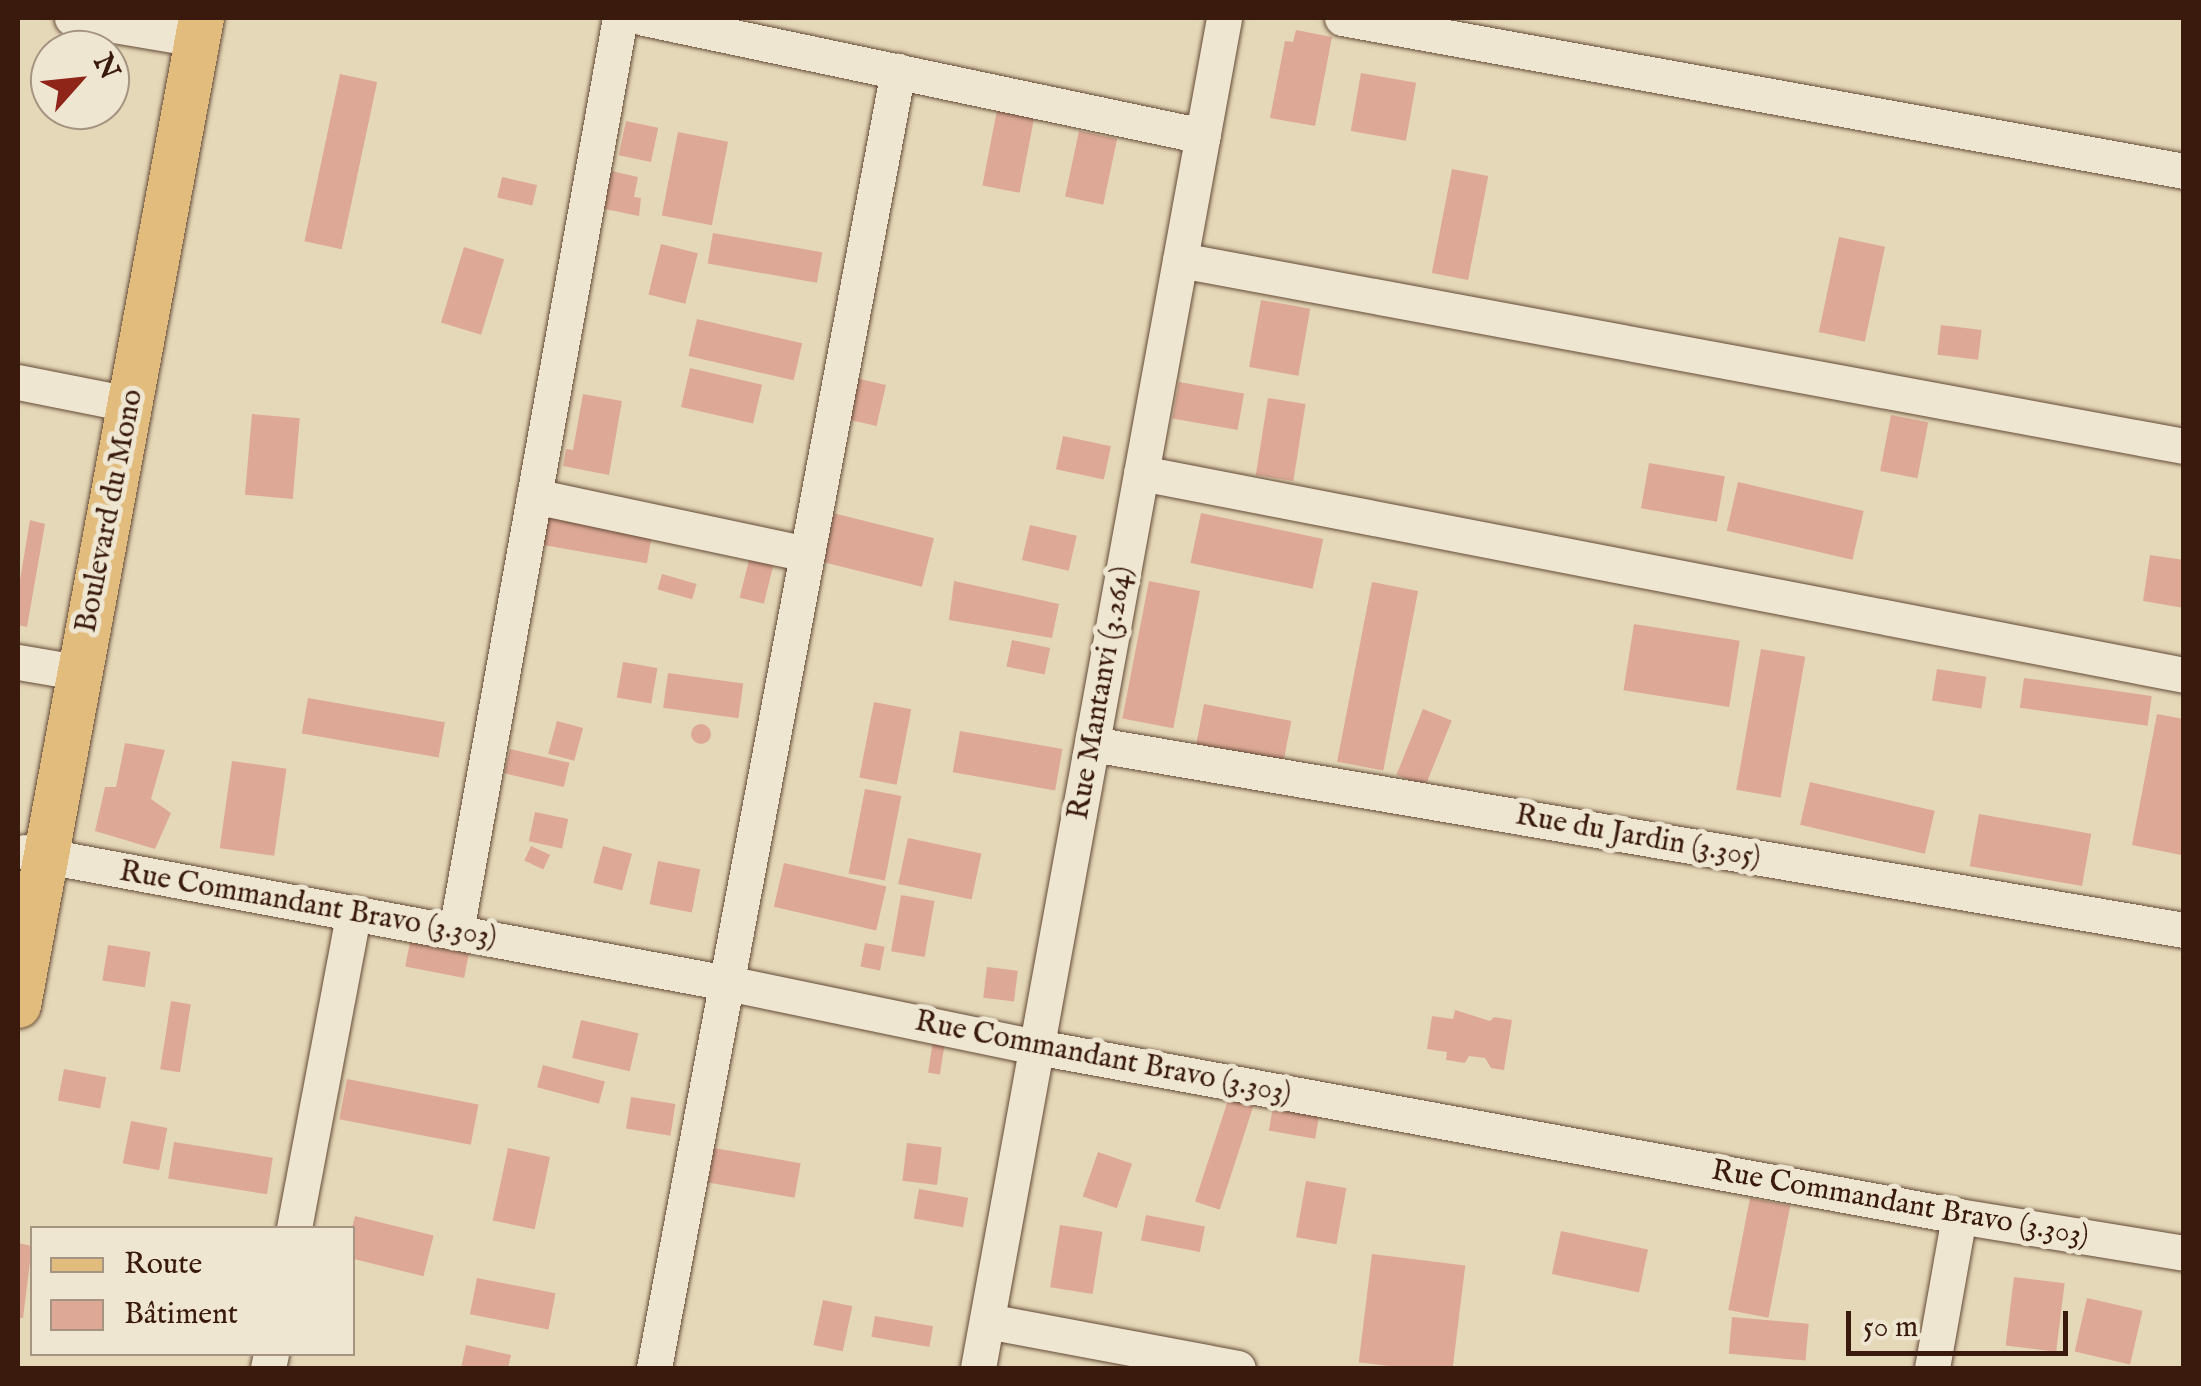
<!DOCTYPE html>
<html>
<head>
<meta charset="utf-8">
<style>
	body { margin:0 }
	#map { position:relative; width:2201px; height:1386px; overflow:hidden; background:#e5d8b8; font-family:"IM FELL English",serif }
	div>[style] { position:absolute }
	.building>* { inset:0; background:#dda996; transform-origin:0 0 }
	.round { border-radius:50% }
	.roads { filter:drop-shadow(0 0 2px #654a37) drop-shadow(0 0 2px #654a37) }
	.minor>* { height:35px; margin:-17.5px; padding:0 17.5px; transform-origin:17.5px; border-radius:17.5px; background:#eee6d1 }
	.major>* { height:45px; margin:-22.5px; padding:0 22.5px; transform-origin:22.5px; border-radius:22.5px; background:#e2bc7c }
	span { translate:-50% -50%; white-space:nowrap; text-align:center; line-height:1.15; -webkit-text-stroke:10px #eee6d1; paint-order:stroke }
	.street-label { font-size:30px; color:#3a1a0c }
	.frame { position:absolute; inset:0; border:20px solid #3a1a0c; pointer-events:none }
	.legend { position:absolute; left:30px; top:1226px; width:325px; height:130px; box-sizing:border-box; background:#eee6d1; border:2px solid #a69482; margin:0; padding:12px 18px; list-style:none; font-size:30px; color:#3a1a0c }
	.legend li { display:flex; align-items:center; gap:20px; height:50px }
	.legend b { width:50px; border:2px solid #a69482 }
	.north { position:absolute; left:30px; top:30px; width:100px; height:100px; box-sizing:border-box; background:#eee6d1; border:2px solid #a69482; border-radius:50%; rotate:63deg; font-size:28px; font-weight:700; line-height:40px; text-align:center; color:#3a1a0c }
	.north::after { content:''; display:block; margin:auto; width:35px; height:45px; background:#8f2418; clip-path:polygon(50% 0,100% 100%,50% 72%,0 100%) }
	.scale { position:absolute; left:1846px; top:1311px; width:222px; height:45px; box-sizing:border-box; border:5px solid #3a1a0c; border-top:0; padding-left:12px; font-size:30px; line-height:35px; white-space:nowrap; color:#3a1a0c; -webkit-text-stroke:8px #eee6d1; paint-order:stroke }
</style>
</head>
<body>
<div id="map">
	<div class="building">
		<i style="clip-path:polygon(1296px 30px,1332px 37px,1315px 126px,1270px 118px,1285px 41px,1293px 42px)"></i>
		<i style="clip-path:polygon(110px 57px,127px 61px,121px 82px,110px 79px)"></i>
		<i style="left:1361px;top:73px;width:56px;height:59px;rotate:10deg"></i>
		<i style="left:340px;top:74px;width:38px;height:171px;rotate:12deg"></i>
		<i style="left:998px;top:105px;width:38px;height:82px;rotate:11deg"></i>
		<i style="left:626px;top:121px;width:33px;height:35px;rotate:12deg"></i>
		<i style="left:1079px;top:131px;width:39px;height:67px;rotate:12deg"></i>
		<i style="left:678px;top:132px;width:51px;height:85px;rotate:11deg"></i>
		<i style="left:1452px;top:169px;width:37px;height:106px;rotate:11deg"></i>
		<i style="clip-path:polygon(607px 170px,638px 177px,634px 197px,641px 198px,639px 216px,600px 208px)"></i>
		<i style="left:502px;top:177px;width:36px;height:21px;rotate:13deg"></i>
		<i style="left:713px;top:233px;width:111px;height:31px;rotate:10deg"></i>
		<i style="left:1839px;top:237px;width:47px;height:97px;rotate:12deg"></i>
		<i style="left:661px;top:244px;width:38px;height:52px;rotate:14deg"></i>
		<i style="left:464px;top:247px;width:42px;height:79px;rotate:17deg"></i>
		<i style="left:1261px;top:300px;width:50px;height:68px;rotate:10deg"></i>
		<i style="left:697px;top:319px;width:108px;height:38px;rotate:13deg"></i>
		<i style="left:1941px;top:325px;width:41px;height:30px;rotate:7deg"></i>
		<i style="left:690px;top:368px;width:74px;height:40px;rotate:13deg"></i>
		<i style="left:847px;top:376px;width:40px;height:42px;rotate:13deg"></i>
		<i style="left:1179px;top:382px;width:66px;height:37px;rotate:10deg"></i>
		<i style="clip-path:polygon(583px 394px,622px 401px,609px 475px,563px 466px,566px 449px,573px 450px)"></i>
		<i style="left:1268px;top:398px;width:38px;height:78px;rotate:9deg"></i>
		<i style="left:252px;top:414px;width:48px;height:81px;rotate:5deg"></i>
		<i style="left:1891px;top:415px;width:38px;height:57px;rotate:11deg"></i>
		<i style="left:1063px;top:436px;width:49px;height:34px;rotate:12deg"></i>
		<i style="left:1649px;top:463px;width:77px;height:46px;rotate:10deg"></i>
		<i style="left:1738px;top:482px;width:129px;height:50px;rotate:13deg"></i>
		<i style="left:547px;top:508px;width:108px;height:37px;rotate:10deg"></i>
		<i style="left:833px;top:513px;width:104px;height:50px;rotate:14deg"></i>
		<i style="left:1201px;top:513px;width:125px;height:51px;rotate:12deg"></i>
		<i style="clip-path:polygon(30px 520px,45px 524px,27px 627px,18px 625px,18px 592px)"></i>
		<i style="left:1030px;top:525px;width:48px;height:36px;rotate:13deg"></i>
		<i style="clip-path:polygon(2150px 555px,2184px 560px,2184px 608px,2143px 601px)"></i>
		<i style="left:750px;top:556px;width:25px;height:43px;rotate:14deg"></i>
		<i style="left:662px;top:574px;width:36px;height:16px;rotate:16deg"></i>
		<i style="clip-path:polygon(954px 581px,1059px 604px,1052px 638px,949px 620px)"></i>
		<i style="left:1149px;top:581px;width:52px;height:140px;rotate:11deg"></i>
		<i style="left:1372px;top:582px;width:47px;height:183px;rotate:11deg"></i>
		<i style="left:1634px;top:624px;width:107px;height:67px;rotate:9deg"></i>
		<i style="left:1012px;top:640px;width:39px;height:27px;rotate:12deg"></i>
		<i style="left:1761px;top:649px;width:45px;height:143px;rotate:10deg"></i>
		<i style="left:623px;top:662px;width:35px;height:36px;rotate:10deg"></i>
		<i style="left:1937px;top:669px;width:50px;height:32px;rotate:9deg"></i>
		<i style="left:668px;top:673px;width:76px;height:35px;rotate:8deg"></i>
		<i style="left:2024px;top:678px;width:129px;height:30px;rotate:8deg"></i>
		<i style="left:308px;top:698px;width:139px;height:36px;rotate:10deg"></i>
		<i style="left:874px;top:702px;width:38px;height:77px;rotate:11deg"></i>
		<i style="left:1204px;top:704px;width:89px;height:45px;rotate:11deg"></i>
		<i style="left:1423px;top:709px;width:31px;height:71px;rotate:22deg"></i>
		<i style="clip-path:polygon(2157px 714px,2184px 719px,2181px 855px,2132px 845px)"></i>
		<i style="left:557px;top:721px;width:27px;height:34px;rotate:15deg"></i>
		<i class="round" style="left:691px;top:724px;width:20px;height:20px"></i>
		<i style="left:960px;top:731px;width:104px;height:42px;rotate:10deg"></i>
		<i style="clip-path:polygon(125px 743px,165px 750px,151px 799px,171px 813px,155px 849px,95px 831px,105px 787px,116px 787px)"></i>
		<i style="left:510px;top:749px;width:61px;height:25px;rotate:13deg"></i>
		<i style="left:232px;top:761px;width:55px;height:88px;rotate:8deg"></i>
		<i style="left:1810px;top:782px;width:128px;height:44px;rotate:13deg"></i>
		<i style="left:865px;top:789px;width:37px;height:86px;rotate:11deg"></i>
		<i style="left:535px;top:812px;width:34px;height:30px;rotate:12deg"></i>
		<i style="left:1979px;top:814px;width:114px;height:53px;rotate:10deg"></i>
		<i style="left:908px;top:838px;width:75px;height:47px;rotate:12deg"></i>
		<i style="left:531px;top:846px;width:21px;height:16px;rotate:25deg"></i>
		<i style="left:603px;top:846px;width:30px;height:38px;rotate:15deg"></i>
		<i style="left:658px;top:861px;width:43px;height:44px;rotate:11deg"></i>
		<i style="left:784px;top:863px;width:105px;height:45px;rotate:13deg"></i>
		<i style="left:901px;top:895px;width:34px;height:57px;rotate:10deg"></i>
		<i style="left:410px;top:942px;width:60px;height:25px;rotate:11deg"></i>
		<i style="left:865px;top:943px;width:20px;height:24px;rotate:11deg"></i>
		<i style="left:108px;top:945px;width:43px;height:36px;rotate:9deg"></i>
		<i style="left:987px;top:967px;width:31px;height:31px;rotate:7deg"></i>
		<i style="left:171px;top:1001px;width:20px;height:69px;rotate:9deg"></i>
		<i style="clip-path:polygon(1455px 1010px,1490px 1021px,1494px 1017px,1512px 1020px,1504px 1070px,1491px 1068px,1485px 1058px,1469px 1056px,1465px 1063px,1446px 1060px,1447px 1052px,1427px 1049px,1432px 1016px,1453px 1019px)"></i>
		<i style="left:581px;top:1020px;width:59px;height:39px;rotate:13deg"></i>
		<i style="left:933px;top:1041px;width:12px;height:32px;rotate:9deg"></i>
		<i style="left:543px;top:1065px;width:64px;height:23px;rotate:15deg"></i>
		<i style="left:64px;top:1069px;width:43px;height:32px;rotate:11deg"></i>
		<i style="left:347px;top:1079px;width:134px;height:41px;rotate:11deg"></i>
		<i style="left:631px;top:1097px;width:45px;height:32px;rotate:9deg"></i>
		<i style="left:1229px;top:1097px;width:26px;height:110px;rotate:18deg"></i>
		<i style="left:1273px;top:1107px;width:47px;height:24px;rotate:10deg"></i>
		<i style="left:131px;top:1121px;width:37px;height:43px;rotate:11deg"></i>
		<i style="left:174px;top:1142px;width:100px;height:37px;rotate:9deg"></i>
		<i style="left:907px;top:1143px;width:35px;height:38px;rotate:7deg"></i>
		<i style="left:508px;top:1148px;width:43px;height:74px;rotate:12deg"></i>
		<i style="left:714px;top:1148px;width:88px;height:35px;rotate:10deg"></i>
		<i style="left:1098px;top:1152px;width:36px;height:47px;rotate:19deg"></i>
		<i style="left:1306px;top:1181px;width:41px;height:57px;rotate:10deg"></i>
		<i style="left:919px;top:1189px;width:50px;height:30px;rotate:10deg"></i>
		<i style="left:1750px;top:1198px;width:41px;height:114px;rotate:11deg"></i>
		<i style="left:1146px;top:1215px;width:60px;height:26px;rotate:11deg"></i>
		<i style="left:355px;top:1216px;width:81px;height:42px;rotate:14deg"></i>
		<i style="left:1060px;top:1225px;width:43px;height:63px;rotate:9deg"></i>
		<i style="left:1561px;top:1231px;width:89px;height:44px;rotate:12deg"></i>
		<i style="clip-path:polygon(18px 1243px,32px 1246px,23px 1318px,18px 1318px)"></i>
		<i style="left:1372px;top:1254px;width:94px;height:109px;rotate:7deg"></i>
		<i style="left:2014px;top:1277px;width:51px;height:69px;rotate:7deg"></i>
		<i style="left:477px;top:1278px;width:80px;height:37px;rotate:11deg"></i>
		<i style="left:2087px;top:1298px;width:57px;height:55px;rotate:13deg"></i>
		<i style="left:823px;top:1300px;width:30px;height:46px;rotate:12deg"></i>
		<i style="left:875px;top:1316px;width:59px;height:21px;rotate:10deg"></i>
		<i style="left:1732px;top:1317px;width:77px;height:37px;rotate:5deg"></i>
		<i style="clip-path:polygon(466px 1345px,511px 1355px,508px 1368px,461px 1368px)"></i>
	</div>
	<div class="roads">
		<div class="minor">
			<i style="left:72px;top:18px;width:103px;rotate:9.5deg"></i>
			<i style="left:644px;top:18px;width:571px;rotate:11.92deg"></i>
			<i style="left:1342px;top:18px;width:856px;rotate:10.3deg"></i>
			<i style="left:1180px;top:260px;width:1021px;rotate:10.5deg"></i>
			<i style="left:18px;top:382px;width:93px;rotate:11.2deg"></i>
			<i style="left:1141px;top:473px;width:1062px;rotate:10.96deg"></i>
			<i style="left:534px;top:496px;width:279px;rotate:12deg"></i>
			<i style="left:18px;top:662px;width:42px;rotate:9.7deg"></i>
			<i style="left:1092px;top:744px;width:1108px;rotate:9.67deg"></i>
			<i style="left:25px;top:852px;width:714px;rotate:10.57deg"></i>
			<i style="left:727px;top:983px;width:317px;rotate:11.7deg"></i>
			<i style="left:1037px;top:1047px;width:937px;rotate:10.39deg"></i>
			<i style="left:1959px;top:1216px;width:228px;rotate:9.3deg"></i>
			<i style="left:456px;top:931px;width:928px;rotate:-79.82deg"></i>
			<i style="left:294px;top:1228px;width:319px;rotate:-79.3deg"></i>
			<i style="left:987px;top:1321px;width:255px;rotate:10.6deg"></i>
			<i style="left:268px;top:1368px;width:14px;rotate:-78deg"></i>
			<i style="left:654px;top:1368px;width:1320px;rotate:-79.35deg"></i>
			<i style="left:978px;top:1368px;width:1372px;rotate:-79.67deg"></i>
			<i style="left:1932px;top:1368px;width:154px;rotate:-79.9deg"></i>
		</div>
		<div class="major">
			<i style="left:18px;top:1005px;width:1004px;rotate:-79.5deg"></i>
		</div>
	</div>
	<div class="street-label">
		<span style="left:110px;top:511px;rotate:-79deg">Boulevard du Mono</span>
		<span style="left:1101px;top:693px;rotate:-80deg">Rue Mantanvi (3.264)</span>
		<span style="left:1638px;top:837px;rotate:10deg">Rue du Jardin (3.305)</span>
		<span style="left:308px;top:905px;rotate:10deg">Rue Commandant Bravo (3.303)</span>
		<span style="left:1103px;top:1058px;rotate:11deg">Rue Commandant Bravo (3.303)</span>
		<span style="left:1900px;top:1204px;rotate:10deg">Rue Commandant Bravo (3.303)</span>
	</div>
	<div class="frame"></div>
	<ul class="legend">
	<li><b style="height:12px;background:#e2bc7c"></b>Route</li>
	<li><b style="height:28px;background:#dda996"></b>Bâtiment</li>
	</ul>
	<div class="north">N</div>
	<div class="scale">50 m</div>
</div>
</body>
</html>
